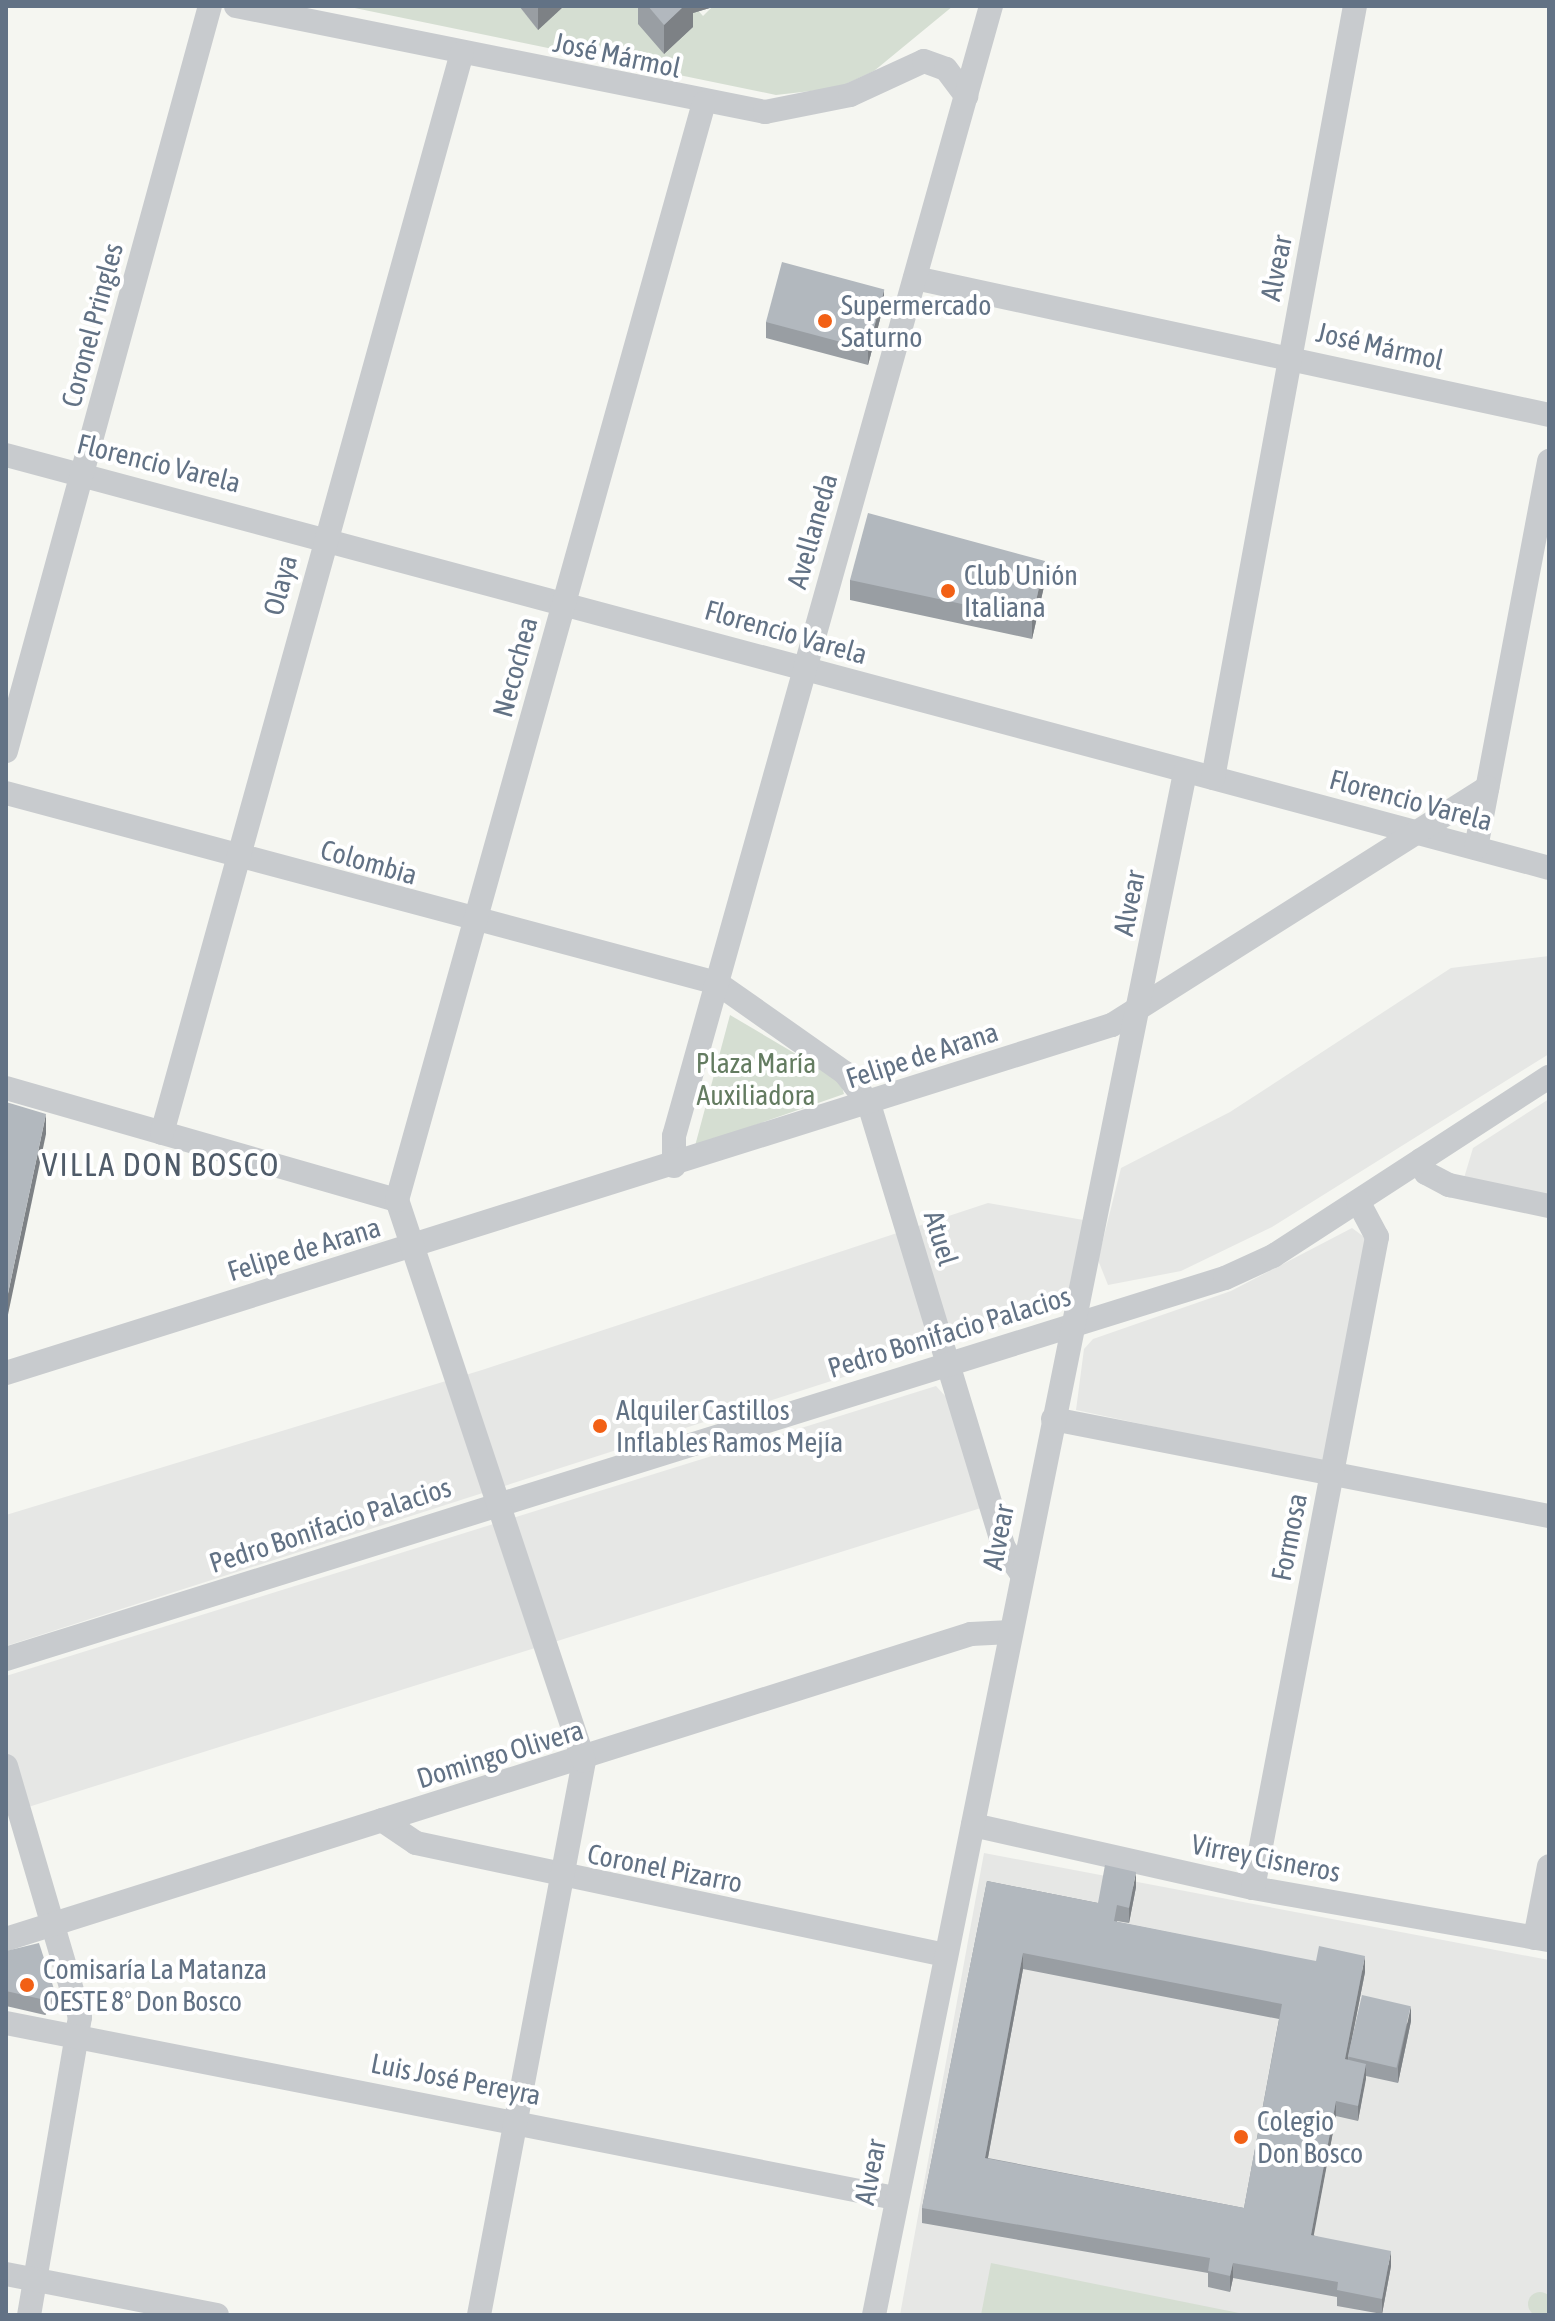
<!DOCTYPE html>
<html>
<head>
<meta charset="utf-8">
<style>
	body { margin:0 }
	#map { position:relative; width:1555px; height:2321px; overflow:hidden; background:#f5f6f1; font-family:"Asap Condensed",sans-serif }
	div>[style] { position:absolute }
	.built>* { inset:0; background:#e6e7e5 }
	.green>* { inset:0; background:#d5ded2 }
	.round { border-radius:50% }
	.minor>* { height:24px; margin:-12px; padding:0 12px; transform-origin:12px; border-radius:12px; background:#c8cbce }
	.wall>* { inset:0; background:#999ea3 }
	.shaded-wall>* { inset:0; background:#7d8185 }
	.building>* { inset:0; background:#b2b8be; transform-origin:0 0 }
	.dots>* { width:22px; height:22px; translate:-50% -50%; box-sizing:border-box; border:4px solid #fff; border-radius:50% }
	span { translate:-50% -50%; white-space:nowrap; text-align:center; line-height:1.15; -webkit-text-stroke:8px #fff; paint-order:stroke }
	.street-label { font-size:28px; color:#627285 }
	.poi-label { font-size:28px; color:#627285 }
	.left { translate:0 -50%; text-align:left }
	.park-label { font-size:28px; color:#647c61 }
	.quarter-label { font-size:32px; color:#505c6a; letter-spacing:2px }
	.frame { position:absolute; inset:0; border:8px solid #627285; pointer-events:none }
</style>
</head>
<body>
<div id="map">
	<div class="built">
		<i style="clip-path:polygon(1549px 956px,1549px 1054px,1272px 1227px,1181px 1271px,1108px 1285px,1098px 1260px,1121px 1168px,1230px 1112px,1451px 968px)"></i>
		<i style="clip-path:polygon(1549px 1099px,1549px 1197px,1464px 1178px,1473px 1148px)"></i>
		<i style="clip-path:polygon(988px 1203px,1089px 1221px,1065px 1306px,6px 1646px,6px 1515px,482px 1370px)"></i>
		<i style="clip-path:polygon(1352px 1228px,1371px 1242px,1330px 1457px,1319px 1462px,1076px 1410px,1084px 1349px,1093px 1339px,1231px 1291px)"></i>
		<i style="clip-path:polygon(936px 1386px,948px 1399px,981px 1508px,6px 1814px,6px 1676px)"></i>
		<i style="clip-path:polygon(984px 1853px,1549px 1960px,1549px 2315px,900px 2315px)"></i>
	</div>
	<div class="green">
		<i style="clip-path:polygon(345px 6px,519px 6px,538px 29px,564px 6px,656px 6px,664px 54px,693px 27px,684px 16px,696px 8px,703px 16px,713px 6px,953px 6px,874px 71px,837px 88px,776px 95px)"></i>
		<i style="clip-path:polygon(730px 1015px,840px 1080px,844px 1094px,695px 1146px)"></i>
		<i style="clip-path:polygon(991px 2263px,1249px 2315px,981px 2315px)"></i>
		<i class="round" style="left:1528px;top:2292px;width:24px;height:24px"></i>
	</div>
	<div class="minor">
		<i style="left:236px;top:6px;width:540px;rotate:11.33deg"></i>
		<i style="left:765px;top:112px;width:87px;rotate:-11.3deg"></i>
		<i style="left:850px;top:95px;width:81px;rotate:-24.7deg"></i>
		<i style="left:924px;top:61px;width:23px;rotate:20deg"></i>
		<i style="left:946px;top:69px;width:34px;rotate:53deg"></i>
		<i style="left:915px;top:278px;width:649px;rotate:12.19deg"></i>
		<i style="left:6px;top:455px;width:1597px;rotate:14.98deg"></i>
		<i style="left:6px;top:751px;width:772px;rotate:-74.69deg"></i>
		<i style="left:1213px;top:778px;width:785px;rotate:-79.58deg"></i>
		<i style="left:6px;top:793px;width:736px;rotate:14.96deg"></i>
		<i style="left:717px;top:983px;width:156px;rotate:35.1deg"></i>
		<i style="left:845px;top:1073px;width:39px;rotate:52deg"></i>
		<i style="left:869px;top:1104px;width:464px;rotate:73.1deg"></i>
		<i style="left:1004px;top:1548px;width:30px;rotate:56deg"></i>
		<i style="left:1476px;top:848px;width:394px;rotate:-79.3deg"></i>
		<i style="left:6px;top:1088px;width:407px;rotate:16deg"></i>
		<i style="left:162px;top:1133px;width:1121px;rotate:-74.48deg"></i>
		<i style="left:1421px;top:1160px;width:14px;rotate:69deg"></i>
		<i style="left:1426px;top:1173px;width:26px;rotate:28deg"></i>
		<i style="left:1449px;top:1185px;width:102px;rotate:11.9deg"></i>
		<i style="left:674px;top:1166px;width:30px;rotate:-90deg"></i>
		<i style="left:674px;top:1136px;width:1174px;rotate:-74.33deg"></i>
		<i style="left:6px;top:1373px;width:1159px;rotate:-17.47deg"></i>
		<i style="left:1112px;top:1025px;width:444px;rotate:-32.3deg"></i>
		<i style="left:1053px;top:1419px;width:505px;rotate:11.07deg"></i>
		<i style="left:6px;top:1659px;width:1277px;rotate:-17.36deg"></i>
		<i style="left:1225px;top:1278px;width:53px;rotate:-24.6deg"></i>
		<i style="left:1273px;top:1256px;width:329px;rotate:-33deg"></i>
		<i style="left:6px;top:1766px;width:262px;rotate:73.6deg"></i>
		<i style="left:80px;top:2017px;width:302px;rotate:99.7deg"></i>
		<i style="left:382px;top:1820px;width:41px;rotate:34.1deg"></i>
		<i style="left:416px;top:1843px;width:541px;rotate:11.95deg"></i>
		<i style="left:973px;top:1825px;width:287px;rotate:12.7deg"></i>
		<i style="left:1253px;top:1888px;width:301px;rotate:10deg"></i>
		<i style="left:1253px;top:1888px;width:663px;rotate:-79.22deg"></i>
		<i style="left:1377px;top:1237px;width:40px;rotate:-118deg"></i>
		<i style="left:1535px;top:1938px;width:73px;rotate:-79deg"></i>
		<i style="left:6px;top:1939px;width:1012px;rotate:-17.54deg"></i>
		<i style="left:971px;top:1634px;width:40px;rotate:-2.9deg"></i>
		<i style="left:6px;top:2023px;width:906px;rotate:11.14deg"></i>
		<i style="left:6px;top:2274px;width:215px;rotate:11deg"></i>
		<i style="left:479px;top:2315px;width:564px;rotate:-79.27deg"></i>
		<i style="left:584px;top:1761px;width:591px;rotate:-108.43deg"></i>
		<i style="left:397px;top:1200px;width:1139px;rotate:-74.37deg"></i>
		<i style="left:874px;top:2315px;width:1574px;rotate:-78.6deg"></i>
	</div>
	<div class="wall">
		<i style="clip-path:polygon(519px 6px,564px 6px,538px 30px)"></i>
		<i style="clip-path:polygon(638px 6px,713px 6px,713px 7px,693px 13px,693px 27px,664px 54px,638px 24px)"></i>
		<i style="clip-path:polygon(884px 304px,868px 365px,766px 338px,766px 322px)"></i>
		<i style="clip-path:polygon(850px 580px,1045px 582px,1032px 639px,850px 600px)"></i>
		<i style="clip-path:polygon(evenodd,987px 1881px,1098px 1903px,1136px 1887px,1129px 1923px,1117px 1921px,1117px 1922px,1365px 1972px,1348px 2059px,1348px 2056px,1411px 2021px,1398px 2083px,1366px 2076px,1358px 2121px,1336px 2116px,1313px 2235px,1391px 2266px,1382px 2314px,1337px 2306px,1337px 2297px,1233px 2278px,1230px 2292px,1208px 2287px,1208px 2273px,922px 2223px,922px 2208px,987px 1881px,1023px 1969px,1279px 2019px,1244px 2208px,988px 2158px,1023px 1969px)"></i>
		<i style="clip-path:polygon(6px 1951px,54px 2004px,45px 2015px,6px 2006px)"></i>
		<i style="clip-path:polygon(1549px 2256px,1549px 2286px,1547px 2285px,1547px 2270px)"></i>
	</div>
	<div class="shaded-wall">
		<i style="clip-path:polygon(538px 6px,564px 6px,538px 30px)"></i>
		<i style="clip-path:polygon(684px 6px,713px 7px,693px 13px,693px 27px,664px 54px,664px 25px)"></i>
		<i style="clip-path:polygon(884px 289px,884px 304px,868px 365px,868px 349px)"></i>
		<i style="clip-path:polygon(1045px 561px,1045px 582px,1032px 639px,1032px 619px)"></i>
		<i style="clip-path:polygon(46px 1114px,46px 1134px,6px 1324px,6px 1303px)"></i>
		<i style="clip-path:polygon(1136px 1872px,1136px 1887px,1129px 1923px,1129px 1908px)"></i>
		<i style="clip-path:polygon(1023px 1953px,1023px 1969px,985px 2173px,985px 2158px)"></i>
		<i style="clip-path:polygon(1365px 1956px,1365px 1972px,1345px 2074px,1345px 2059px)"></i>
		<i style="clip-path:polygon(54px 1989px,54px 2004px,45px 2015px,45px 2000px)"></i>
		<i style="clip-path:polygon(1411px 2006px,1411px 2021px,1398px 2083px,1398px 2067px)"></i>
		<i style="clip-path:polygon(1366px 2064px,1366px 2079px,1358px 2121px,1358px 2106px)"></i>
		<i style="clip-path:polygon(1336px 2101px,1336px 2116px,1311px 2250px,1311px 2235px)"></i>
		<i style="clip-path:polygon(1391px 2251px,1391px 2266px,1382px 2314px,1382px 2299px)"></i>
		<i style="clip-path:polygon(1233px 2263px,1233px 2278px,1230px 2292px,1230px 2276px)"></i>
	</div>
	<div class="building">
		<i style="clip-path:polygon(648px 6px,684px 6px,664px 25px)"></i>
		<i style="left:782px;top:262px;width:106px;height:62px;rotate:15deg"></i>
		<i style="clip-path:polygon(868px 513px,1045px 561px,1032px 619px,850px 580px)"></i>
		<i style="clip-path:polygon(6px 1102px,46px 1114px,6px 1303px)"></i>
		<i style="clip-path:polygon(evenodd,1105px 1865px,1136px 1872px,1129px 1908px,1117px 1905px,1114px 1921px,1316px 1961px,1319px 1946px,1365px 1956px,1345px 2059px,1366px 2064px,1358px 2106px,1336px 2101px,1311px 2235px,1391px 2251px,1382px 2299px,1337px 2290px,1338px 2282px,1233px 2263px,1230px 2276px,1208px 2271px,1210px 2258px,922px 2208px,987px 1881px,1098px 1903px,1105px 1865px,1023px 1953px,1282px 2004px,1244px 2208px,985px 2158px,1023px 1953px)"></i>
		<i style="clip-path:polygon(39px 1943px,54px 1989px,45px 2000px,6px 1991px,6px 1951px)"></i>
		<i style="left:1362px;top:1995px;width:50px;height:63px;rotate:13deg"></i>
	</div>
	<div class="dots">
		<i style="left:825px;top:321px;background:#f26015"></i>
		<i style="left:948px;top:591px;background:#f26015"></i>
		<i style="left:600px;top:1426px;background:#f26015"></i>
		<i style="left:27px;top:1985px;background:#f26015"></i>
		<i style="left:1241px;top:2137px;background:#f26015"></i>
	</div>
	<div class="street-label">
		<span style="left:617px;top:55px;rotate:12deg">José Mármol</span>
		<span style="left:1276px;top:268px;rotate:-79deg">Alvear</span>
		<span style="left:92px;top:325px;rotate:-75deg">Coronel Pringles</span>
		<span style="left:1380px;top:346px;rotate:13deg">José Mármol</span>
		<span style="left:159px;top:463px;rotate:14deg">Florencio Varela</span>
		<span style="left:812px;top:531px;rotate:-74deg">Avellaneda</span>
		<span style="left:280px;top:585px;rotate:-75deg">Olaya</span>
		<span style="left:786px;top:632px;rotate:16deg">Florencio Varela</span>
		<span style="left:515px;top:667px;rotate:-75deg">Necochea</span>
		<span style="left:1411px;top:800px;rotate:15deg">Florencio Varela</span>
		<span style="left:369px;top:862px;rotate:16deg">Colombia</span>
		<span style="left:1129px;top:903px;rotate:-79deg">Alvear</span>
		<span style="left:922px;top:1055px;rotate:-18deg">Felipe de Arana</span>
		<span style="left:941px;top:1238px;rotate:73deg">Atuel</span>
		<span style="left:304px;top:1249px;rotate:-17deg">Felipe de Arana</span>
		<span style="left:949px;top:1332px;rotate:-17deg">Pedro Bonifacio Palacios</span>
		<span style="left:330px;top:1525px;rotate:-18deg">Pedro Bonifacio Palacios</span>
		<span style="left:998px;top:1537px;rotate:-79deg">Alvear</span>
		<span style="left:1289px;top:1537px;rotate:-79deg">Formosa</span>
		<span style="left:500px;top:1754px;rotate:-17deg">Domingo Olivera</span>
		<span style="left:1266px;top:1858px;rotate:11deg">Virrey Cisneros</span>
		<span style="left:665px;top:1868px;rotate:11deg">Coronel Pizarro</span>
		<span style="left:456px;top:2079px;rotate:11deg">Luis José Pereyra</span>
		<span style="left:870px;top:2172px;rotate:-79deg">Alvear</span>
	</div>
	<div class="poi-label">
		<span class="left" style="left:841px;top:321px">Supermercado<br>Saturno</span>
		<span class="left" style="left:964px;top:591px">Club Unión<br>Italiana</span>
		<span class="left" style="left:616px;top:1426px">Alquiler Castillos<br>Inflables Ramos Mejía</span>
		<span class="left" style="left:43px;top:1985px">Comisaría La Matanza<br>OESTE 8° Don Bosco</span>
		<span class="left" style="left:1257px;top:2137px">Colegio<br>Don Bosco</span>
	</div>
	<div class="park-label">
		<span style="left:756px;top:1079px">Plaza María<br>Auxiliadora</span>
	</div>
	<div class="quarter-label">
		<span style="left:161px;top:1165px">VILLA DON BOSCO</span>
	</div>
	<div class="frame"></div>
</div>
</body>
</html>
